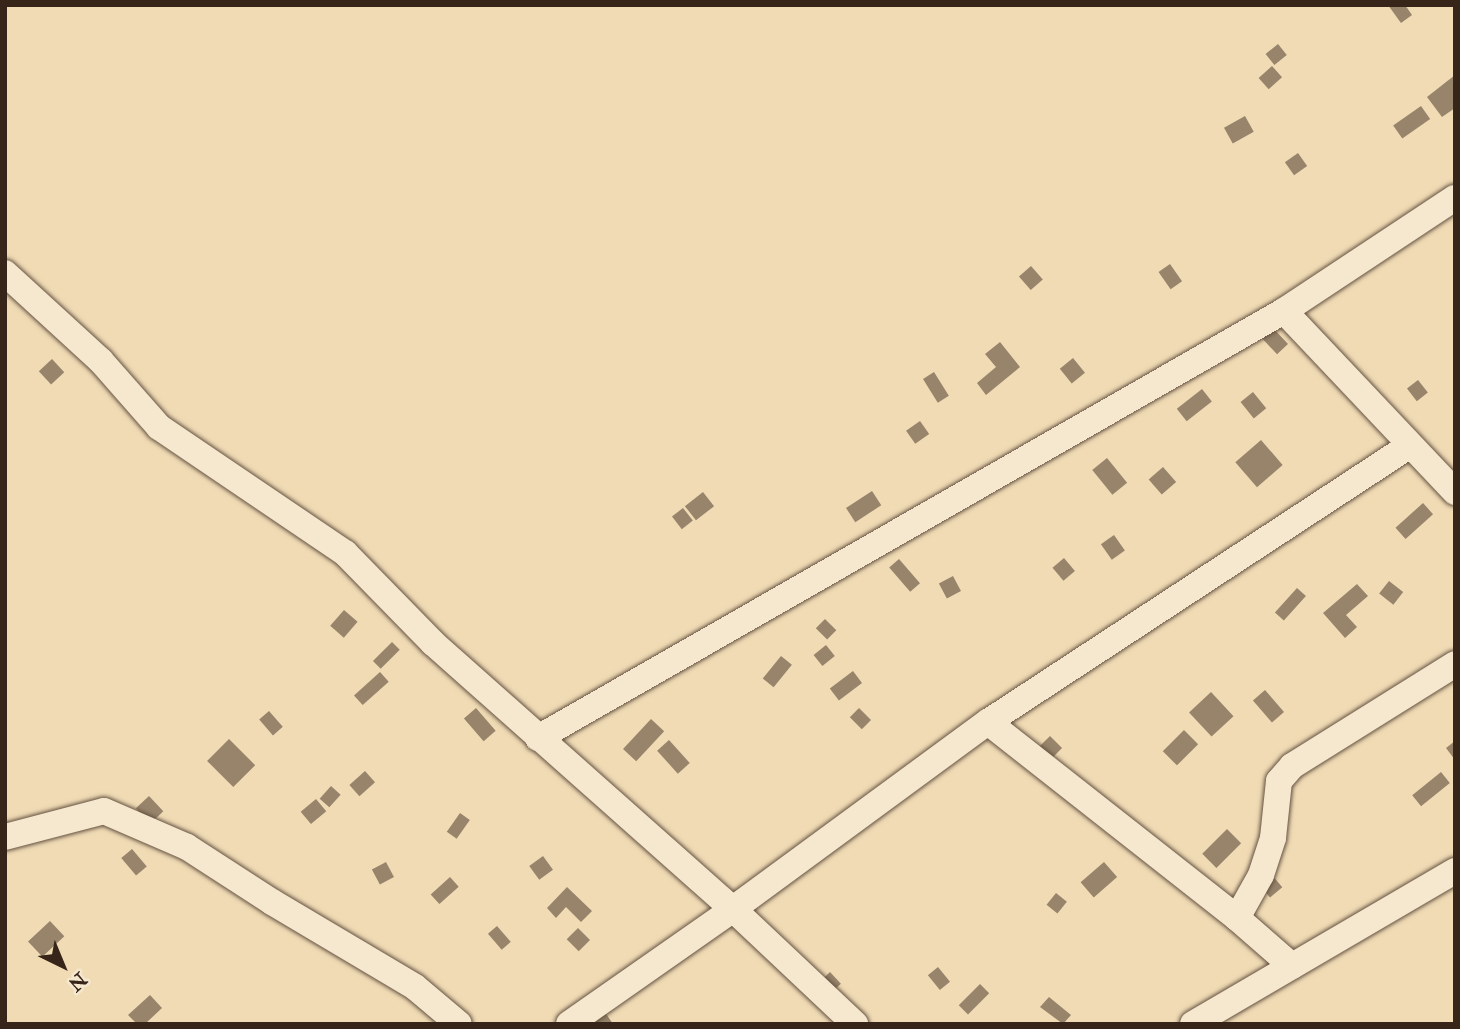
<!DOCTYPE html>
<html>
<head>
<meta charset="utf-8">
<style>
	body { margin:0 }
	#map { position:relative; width:1460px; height:1029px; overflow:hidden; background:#f0dbb5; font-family:"IM FELL Double Pica",serif }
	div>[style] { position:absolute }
	.building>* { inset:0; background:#97846b; transform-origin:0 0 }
	.roads { filter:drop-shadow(0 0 2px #655241) drop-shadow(0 0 2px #655241) }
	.minor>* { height:26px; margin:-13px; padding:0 13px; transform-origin:13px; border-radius:13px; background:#f5e8cf }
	span { translate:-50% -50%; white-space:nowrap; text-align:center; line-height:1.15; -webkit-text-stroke:5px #f5e8cf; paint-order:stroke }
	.frame { position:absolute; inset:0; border:7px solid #37251a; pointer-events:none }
	.north { position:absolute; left:28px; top:931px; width:70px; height:70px; -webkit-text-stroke:5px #f5e8cf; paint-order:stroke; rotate:137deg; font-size:19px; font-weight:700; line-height:28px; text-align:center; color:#37251a }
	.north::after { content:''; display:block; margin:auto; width:24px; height:32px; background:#37251a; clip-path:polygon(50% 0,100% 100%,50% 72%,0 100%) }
</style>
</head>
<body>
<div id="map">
	<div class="building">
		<i style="clip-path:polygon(1388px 5px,1405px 5px,1412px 15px,1401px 23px)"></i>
		<i style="left:1278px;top:44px;width:14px;height:16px;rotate:51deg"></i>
		<i style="left:1272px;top:66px;width:15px;height:18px;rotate:48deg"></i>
		<i style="clip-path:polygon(1455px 75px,1455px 108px,1442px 117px,1427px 97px)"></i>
		<i style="left:1421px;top:106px;width:16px;height:34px;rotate:55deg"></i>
		<i style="left:1245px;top:116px;width:18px;height:24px;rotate:61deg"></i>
		<i style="left:1298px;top:153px;width:16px;height:16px;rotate:55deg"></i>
		<i style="left:1170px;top:264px;width:21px;height:14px;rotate:55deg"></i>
		<i style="left:1031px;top:266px;width:18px;height:16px;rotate:49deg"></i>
		<i style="left:1273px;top:328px;width:22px;height:15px;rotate:47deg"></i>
		<i style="clip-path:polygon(1000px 342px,1020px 367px,986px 395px,977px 383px,996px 367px,985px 354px)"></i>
		<i style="left:1073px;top:358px;width:19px;height:17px;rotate:51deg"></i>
		<i style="left:52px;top:359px;width:18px;height:18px;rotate:47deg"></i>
		<i style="left:934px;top:372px;width:28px;height:13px;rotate:58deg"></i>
		<i style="left:1418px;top:380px;width:16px;height:14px;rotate:52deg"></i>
		<i style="left:1202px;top:389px;width:16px;height:32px;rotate:52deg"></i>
		<i style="left:1253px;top:392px;width:21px;height:16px;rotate:51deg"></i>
		<i style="left:920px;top:421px;width:16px;height:17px;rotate:55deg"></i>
		<i style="left:1261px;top:440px;width:33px;height:34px;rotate:49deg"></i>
		<i style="left:1107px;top:458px;width:32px;height:19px;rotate:51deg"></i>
		<i style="left:1163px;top:467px;width:20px;height:19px;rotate:49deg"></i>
		<i style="left:872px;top:491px;width:17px;height:31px;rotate:57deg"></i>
		<i style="left:703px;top:492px;width:18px;height:23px;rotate:52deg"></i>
		<i style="left:1423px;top:503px;width:15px;height:37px;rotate:48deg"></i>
		<i style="left:683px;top:508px;width:16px;height:14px;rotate:52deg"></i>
		<i style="left:1114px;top:535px;width:19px;height:16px;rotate:55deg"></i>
		<i style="left:1064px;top:558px;width:17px;height:15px;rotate:50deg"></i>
		<i style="left:899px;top:559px;width:32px;height:13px;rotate:49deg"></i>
		<i style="left:953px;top:576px;width:17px;height:16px;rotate:62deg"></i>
		<i style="left:1389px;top:581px;width:18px;height:16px;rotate:38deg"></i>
		<i style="clip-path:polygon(1357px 584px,1368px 596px,1346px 615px,1357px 627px,1345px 638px,1323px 613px)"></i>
		<i style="left:1297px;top:588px;width:12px;height:33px;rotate:42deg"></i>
		<i style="left:344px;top:610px;width:18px;height:21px;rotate:41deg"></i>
		<i style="left:825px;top:619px;width:16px;height:13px;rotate:45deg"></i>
		<i style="left:392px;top:642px;width:11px;height:27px;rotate:45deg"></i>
		<i style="left:826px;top:645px;width:14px;height:16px;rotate:51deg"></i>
		<i style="left:781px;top:656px;width:14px;height:29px;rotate:39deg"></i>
		<i style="left:853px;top:671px;width:15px;height:29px;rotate:53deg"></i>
		<i style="left:380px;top:672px;width:13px;height:35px;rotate:48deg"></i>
		<i style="left:1265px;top:690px;width:29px;height:16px;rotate:49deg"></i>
		<i style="left:1211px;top:692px;width:33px;height:30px;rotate:47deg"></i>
		<i style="left:476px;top:708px;width:30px;height:16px;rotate:49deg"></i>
		<i style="left:859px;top:708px;width:17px;height:13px;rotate:45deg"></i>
		<i style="left:269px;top:711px;width:21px;height:13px;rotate:49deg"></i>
		<i style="left:651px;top:719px;width:18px;height:41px;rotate:43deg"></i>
		<i style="left:1184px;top:730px;width:20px;height:30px;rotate:45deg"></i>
		<i style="left:1050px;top:736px;width:17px;height:15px;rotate:45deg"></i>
		<i style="left:229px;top:739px;width:37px;height:31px;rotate:45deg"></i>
		<i style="left:669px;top:740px;width:31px;height:16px;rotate:48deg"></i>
		<i style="clip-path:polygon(1455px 741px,1455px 760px,1446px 748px)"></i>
		<i style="left:365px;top:771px;width:15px;height:21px;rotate:48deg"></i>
		<i style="left:1441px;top:772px;width:14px;height:37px;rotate:51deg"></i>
		<i style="left:331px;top:786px;width:13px;height:17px;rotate:42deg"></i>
		<i style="left:149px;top:796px;width:21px;height:18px;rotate:47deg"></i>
		<i style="left:316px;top:799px;width:16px;height:20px;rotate:50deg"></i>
		<i style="left:460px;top:813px;width:12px;height:23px;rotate:35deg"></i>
		<i style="left:1227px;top:829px;width:20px;height:35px;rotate:45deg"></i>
		<i style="left:132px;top:849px;width:23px;height:14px;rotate:50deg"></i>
		<i style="left:543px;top:856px;width:17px;height:17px;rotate:54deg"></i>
		<i style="left:386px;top:862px;width:17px;height:16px;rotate:62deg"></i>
		<i style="left:1104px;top:862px;width:20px;height:31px;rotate:49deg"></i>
		<i style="left:1272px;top:875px;width:16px;height:16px;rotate:50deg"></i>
		<i style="left:450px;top:877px;width:13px;height:26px;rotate:48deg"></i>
		<i style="clip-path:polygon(567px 887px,592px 911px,581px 922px,566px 907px,556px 918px,547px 908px)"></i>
		<i style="left:1056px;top:893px;width:14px;height:15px;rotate:39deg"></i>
		<i style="left:50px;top:921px;width:21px;height:30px;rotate:47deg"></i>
		<i style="left:497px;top:926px;width:21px;height:12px;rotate:49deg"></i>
		<i style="left:578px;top:928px;width:17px;height:16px;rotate:45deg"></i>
		<i style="left:938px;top:967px;width:19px;height:13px;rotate:51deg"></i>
		<i style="left:830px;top:972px;width:16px;height:16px;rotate:47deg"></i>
		<i style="left:980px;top:984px;width:13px;height:30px;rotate:45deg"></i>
		<i style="clip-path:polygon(150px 995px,162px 1008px,145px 1024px,137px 1024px,128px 1015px)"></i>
		<i style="clip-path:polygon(1049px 997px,1071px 1015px,1063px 1024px,1040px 1007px)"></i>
		<i style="clip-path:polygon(602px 1008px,613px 1024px,595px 1024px,590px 1016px)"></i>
	</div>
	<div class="roads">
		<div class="minor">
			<i style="left:5px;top:273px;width:130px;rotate:42.5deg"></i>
			<i style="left:101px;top:361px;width:88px;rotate:48.7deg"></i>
			<i style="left:159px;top:427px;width:225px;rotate:34.1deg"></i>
			<i style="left:345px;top:553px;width:126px;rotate:45.6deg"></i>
			<i style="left:433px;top:643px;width:401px;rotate:41.6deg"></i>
			<i style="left:733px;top:909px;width:168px;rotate:43.3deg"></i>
			<i style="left:1284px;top:311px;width:249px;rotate:46.6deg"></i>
			<i style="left:988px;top:722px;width:317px;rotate:38.2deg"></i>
			<i style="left:1237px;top:918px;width:73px;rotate:41.1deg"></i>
			<i style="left:538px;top:738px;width:860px;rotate:-29.79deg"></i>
			<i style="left:1284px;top:311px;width:205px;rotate:-33.5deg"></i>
			<i style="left:5px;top:837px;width:102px;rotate:-14.7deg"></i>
			<i style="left:104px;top:811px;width:90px;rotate:23.4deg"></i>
			<i style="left:187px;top:847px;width:101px;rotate:32.9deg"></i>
			<i style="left:272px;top:902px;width:166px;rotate:30.7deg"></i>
			<i style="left:415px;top:987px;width:57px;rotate:40.1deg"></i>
			<i style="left:1237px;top:918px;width:49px;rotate:-60.8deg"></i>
			<i style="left:1261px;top:875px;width:39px;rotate:-72deg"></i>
			<i style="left:1273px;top:838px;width:57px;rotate:-84deg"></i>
			<i style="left:1279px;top:781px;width:20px;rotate:-49deg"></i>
			<i style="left:1292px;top:766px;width:192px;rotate:-32deg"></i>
			<i style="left:569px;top:1024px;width:200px;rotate:-35deg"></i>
			<i style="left:733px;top:909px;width:316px;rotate:-36.3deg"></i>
			<i style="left:988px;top:722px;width:503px;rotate:-33.25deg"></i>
			<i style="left:1193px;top:1024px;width:303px;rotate:-30.3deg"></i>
		</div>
	</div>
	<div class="frame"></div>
	<div class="north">N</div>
</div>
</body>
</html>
